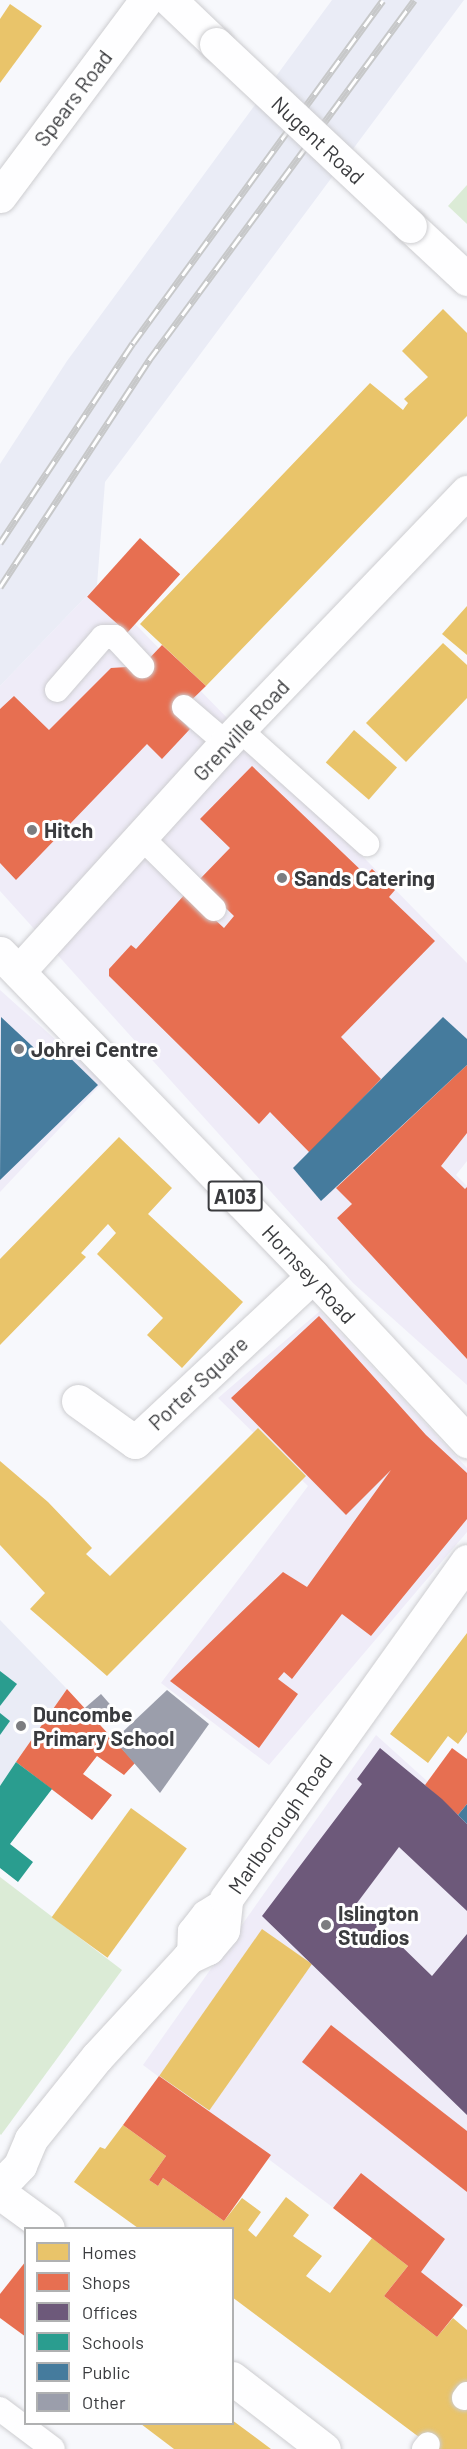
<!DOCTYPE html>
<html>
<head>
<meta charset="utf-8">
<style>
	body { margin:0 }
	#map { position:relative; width:467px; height:2449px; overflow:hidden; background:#f7f8fc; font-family:Barlow,sans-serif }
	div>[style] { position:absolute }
	.commercial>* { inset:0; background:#efecf8 }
	.built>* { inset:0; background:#eaecf6 }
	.green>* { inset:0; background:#dbebd6 }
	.homes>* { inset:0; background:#e9c46a; transform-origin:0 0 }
	.shops>* { inset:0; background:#e76f51; transform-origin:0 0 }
	.offices>* { inset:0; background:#6d597a }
	.schools>* { inset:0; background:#2a9d8f }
	.public>* { inset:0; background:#457b9d }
	.building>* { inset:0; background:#9b9eab; transform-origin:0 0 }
	.roads { filter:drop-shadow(0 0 2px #cdcdd0) drop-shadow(0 0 2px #cdcdd0) }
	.lane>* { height:24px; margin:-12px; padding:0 12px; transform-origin:12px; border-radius:12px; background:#fefeff }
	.street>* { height:33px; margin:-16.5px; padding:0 16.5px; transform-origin:16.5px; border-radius:16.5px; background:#fefeff }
	.secondary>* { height:33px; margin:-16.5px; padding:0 16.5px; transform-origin:16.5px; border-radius:16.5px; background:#fefeff }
	.primary>* { height:33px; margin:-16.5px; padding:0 16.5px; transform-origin:16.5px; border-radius:16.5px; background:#fefeff }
	.rail>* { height:7px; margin-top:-3.5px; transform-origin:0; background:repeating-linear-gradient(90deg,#fff 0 14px,#c7c8c9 0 28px); box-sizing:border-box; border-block:2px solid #c7c8c9 }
	.bridges { filter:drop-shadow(0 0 2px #cdcdd0) drop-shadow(0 0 2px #cdcdd0) }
	.street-bridge>* { height:33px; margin:-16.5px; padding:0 16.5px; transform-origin:16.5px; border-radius:16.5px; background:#fefeff }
	.dots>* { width:16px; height:16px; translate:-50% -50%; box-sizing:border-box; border:3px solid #fff; border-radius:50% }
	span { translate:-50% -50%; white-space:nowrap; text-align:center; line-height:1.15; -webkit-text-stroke:6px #fff; paint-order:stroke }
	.shield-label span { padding:2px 4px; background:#fff; border:2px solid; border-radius:4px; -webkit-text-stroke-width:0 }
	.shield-label { font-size:20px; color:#3a3b3e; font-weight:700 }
	.street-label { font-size:21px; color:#3a3b3e }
	.poi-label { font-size:21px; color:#3a3b3e; font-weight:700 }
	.left { translate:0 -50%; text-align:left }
	.legend { position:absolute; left:24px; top:2227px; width:210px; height:198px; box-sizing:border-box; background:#fff; border:2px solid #b0b1b2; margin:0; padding:8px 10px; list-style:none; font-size:18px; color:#3a3b3e }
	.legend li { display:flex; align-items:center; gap:12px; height:30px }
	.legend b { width:30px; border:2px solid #b0b1b2 }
</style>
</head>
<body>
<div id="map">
	<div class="commercial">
		<i style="clip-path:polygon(97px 585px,467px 963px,467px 1161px,456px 1175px,467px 1186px,467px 1385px,353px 1283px,0 891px,0 686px)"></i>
		<i style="clip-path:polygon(0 990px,103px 1082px,0 1192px)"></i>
		<i style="clip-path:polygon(320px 1311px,467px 1468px,467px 1532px,269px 1765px,161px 1683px,308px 1486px,218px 1398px)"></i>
		<i style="clip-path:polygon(376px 1735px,467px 1817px,467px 2308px,143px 2065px)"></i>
	</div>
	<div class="built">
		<i style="clip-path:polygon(332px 0,464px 0,105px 482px,97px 585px,0 686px,0 464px,67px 361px)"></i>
		<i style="clip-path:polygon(0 1620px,67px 1689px,0 1786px)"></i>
	</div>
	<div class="green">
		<i style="clip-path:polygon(467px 185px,467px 224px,448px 206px)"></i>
		<i style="clip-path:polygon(0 1877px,122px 1970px,1px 2135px,0 2134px)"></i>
	</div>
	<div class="homes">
		<i style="clip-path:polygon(10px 4px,42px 26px,0 83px,0 19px)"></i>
		<i style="clip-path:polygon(443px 309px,467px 333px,467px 416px,206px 686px,140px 624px,370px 383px,403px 410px,408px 403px,404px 399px,428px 377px,402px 351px)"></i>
		<i style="clip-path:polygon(467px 606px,467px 655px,442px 634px)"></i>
		<i style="clip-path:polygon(443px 643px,467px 665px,467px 698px,406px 762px,366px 723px)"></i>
		<i style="left:354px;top:730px;width:57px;height:43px;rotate:41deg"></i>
		<i style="clip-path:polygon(119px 1137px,172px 1188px,148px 1214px,243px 1302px,182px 1368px,147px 1335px,163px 1318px,97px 1254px,116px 1233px,108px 1224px,81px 1253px,86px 1257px,0 1345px,0 1259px)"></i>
		<i style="clip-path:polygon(258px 1428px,306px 1476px,107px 1676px,30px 1609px,45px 1593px,0 1545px,0 1461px,48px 1502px,92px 1548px,86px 1554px,110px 1576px)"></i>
		<i style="clip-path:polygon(467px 1633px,467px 1732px,458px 1744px,448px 1736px,428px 1763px,390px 1734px)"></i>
		<i style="left:131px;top:1808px;width:69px;height:135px;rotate:36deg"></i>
		<i style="left:262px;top:1929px;width:61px;height:179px;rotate:35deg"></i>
		<i style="clip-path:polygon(123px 2125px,166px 2156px,149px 2180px,158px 2186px,163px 2178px,224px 2221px,242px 2198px,261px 2212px,248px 2230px,256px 2237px,286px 2197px,309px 2215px,293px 2236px,322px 2256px,306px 2276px,330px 2293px,372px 2238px,408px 2266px,384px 2296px,437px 2337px,453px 2318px,467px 2330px,467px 2449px,435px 2449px,232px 2297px,232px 2228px,138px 2228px,74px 2182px,100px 2147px,105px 2149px)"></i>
		<i style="clip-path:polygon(232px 2420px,271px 2449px,174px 2449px,141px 2424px,232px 2424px)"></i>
	</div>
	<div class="shops">
		<i style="left:140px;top:538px;width:54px;height:79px;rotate:42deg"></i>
		<i style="clip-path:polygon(162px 645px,206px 686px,176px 715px,190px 729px,162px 759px,147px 744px,16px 880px,0 863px,0 709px,14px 696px,49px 730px,111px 668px,142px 666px)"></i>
		<i style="clip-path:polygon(252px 766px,366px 875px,372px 869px,395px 890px,389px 897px,435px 941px,341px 1037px,381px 1079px,310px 1153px,270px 1112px,259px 1124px,109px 976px,109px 969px,131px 945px,136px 949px,186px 893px,224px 928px,234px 916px,198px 881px,230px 848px,200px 819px)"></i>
		<i style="clip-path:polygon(467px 1065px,467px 1133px,441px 1166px,465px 1189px,467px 1187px,467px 1359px,337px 1218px,352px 1204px,336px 1188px)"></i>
		<i style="clip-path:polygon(319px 1316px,426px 1435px,467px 1473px,467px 1519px,371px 1636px,342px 1614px,292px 1679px,284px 1672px,278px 1679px,298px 1694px,259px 1748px,170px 1681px,283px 1572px,307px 1587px,391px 1470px,346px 1515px,231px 1398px)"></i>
		<i style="clip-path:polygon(67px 1689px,135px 1763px,124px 1775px,97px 1756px,83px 1774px,112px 1795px,92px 1820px,16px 1762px)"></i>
		<i style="clip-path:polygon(452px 1748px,467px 1759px,467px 1804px,458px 1815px,425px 1785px)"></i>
		<i style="clip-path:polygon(331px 2025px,467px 2131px,467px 2192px,302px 2062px)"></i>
		<i style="clip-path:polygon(159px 2076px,271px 2155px,224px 2221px,163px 2178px,158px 2186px,149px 2180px,166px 2156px,123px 2125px)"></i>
		<i style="clip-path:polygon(361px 2173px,445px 2239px,421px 2272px,463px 2305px,437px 2337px,384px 2296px,408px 2266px,333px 2208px)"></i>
		<i style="clip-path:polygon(26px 2261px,26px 2337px,0 2318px,0 2294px)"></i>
	</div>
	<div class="offices">
		<i style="clip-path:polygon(380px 1748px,442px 1799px,467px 1824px,467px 1911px,399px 1847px,357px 1903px,432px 1976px,467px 1934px,467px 2115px,262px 1916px,362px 1784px,357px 1779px)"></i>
	</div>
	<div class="schools">
		<i style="clip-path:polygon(0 1671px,17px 1684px,0 1706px)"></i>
		<i style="clip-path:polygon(0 1713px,10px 1721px,0 1735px)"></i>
		<i style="clip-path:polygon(16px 1762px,52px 1789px,10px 1844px,33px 1862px,18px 1882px,0 1868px,0 1786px)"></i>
	</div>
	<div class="public">
		<i style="clip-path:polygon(1px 1017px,46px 1059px,59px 1047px,98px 1085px,0 1180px)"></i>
		<i style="clip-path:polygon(443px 1017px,467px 1039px,467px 1065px,321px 1201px,293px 1168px)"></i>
		<i style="clip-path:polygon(467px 1804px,467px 1824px,458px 1815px)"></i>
	</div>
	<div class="building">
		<i style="clip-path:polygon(167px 1690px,209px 1724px,160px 1793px,114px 1740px)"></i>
		<i style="left:101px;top:1694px;width:18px;height:21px;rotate:49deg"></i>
	</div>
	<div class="roads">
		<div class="lane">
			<i style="left:57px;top:690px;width:70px;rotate:-49deg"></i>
			<i style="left:103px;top:637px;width:12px"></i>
			<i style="left:115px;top:637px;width:40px;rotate:47deg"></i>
			<i style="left:184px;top:707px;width:55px;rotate:40.6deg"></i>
			<i style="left:240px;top:730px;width:171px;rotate:41.9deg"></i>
			<i style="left:142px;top:838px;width:101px;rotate:44.6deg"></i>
			<i style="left:189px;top:1957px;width:26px;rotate:-88deg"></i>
			<i style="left:190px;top:1931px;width:23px;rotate:-52deg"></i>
			<i style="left:204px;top:1913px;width:26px;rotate:-32deg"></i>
			<i style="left:464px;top:2398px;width:5px;rotate:-53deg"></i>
			<i style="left:0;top:2409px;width:66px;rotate:37deg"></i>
			<i style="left:424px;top:2449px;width:6px;rotate:-51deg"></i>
		</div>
		<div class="street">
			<i style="left:170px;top:0;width:64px;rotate:43.7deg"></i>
			<i style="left:0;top:196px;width:244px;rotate:-53.3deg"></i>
			<i style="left:410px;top:226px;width:78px;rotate:42.9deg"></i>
			<i style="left:19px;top:971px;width:308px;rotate:-47.8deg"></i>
			<i style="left:226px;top:743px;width:348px;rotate:-46.2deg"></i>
			<i style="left:78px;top:1401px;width:70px;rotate:35.7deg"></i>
			<i style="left:135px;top:1442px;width:243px;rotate:-43deg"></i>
			<i style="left:0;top:2193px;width:59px;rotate:36.1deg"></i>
			<i style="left:232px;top:2378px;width:116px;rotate:37.7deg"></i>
		</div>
		<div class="secondary">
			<i style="left:0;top:2186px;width:29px;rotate:-46deg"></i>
			<i style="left:20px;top:2165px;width:28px;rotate:-67deg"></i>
			<i style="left:31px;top:2139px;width:105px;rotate:-51.2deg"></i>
			<i style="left:97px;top:2057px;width:136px;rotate:-47.4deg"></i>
			<i style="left:189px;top:1957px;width:21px;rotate:-25deg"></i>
			<i style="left:208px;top:1948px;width:23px;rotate:-50deg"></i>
			<i style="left:223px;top:1930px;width:31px;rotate:-84deg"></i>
			<i style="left:226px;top:1899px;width:415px;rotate:-54.5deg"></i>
		</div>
		<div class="primary">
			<i style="left:0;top:953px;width:450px;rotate:45.9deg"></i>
			<i style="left:313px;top:1276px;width:226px;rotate:47deg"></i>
		</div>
	</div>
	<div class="rail">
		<i style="left:0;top:543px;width:240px;rotate:-56.4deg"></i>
		<i style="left:133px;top:343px;width:424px;rotate:-53.9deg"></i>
		<i style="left:0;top:587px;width:272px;rotate:-56.7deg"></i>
		<i style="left:149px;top:360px;width:447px;rotate:-53.6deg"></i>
	</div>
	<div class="bridges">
		<div class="street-bridge">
			<i style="left:216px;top:44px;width:266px;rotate:43.2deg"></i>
		</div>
	</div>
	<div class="dots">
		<i style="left:32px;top:830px;background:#7c7d80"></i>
		<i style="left:282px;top:878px;background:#7c7d80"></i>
		<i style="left:19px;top:1049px;background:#7c7d80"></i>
		<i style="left:21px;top:1726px;background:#7c7d80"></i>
		<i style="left:326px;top:1925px;background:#7c7d80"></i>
	</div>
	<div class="shield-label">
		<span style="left:235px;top:1196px">A103</span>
	</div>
	<div class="street-label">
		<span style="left:73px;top:98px;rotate:-53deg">Spears Road</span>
		<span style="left:318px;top:140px;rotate:43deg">Nugent Road</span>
		<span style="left:241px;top:730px;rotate:-47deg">Grenville Road</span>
		<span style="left:309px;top:1274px;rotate:47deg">Hornsey Road</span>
		<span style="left:198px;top:1383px;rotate:-43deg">Porter Square</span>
		<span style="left:280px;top:1824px;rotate:-55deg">Marlborough Road</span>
	</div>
	<div class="poi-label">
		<span class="left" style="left:44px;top:830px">Hitch</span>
		<span class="left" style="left:294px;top:878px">Sands Catering</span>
		<span class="left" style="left:31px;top:1049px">Johrei Centre</span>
		<span class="left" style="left:33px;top:1726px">Duncombe<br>Primary School</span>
		<span class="left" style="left:338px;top:1925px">Islington<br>Studios</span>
	</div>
	<ul class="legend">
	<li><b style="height:16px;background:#e9c46a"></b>Homes</li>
	<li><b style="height:16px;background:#e76f51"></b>Shops</li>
	<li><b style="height:16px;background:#6d597a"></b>Offices</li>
	<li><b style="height:16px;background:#2a9d8f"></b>Schools</li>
	<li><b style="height:16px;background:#457b9d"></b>Public</li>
	<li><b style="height:16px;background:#9b9eab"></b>Other</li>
	</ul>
</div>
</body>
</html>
